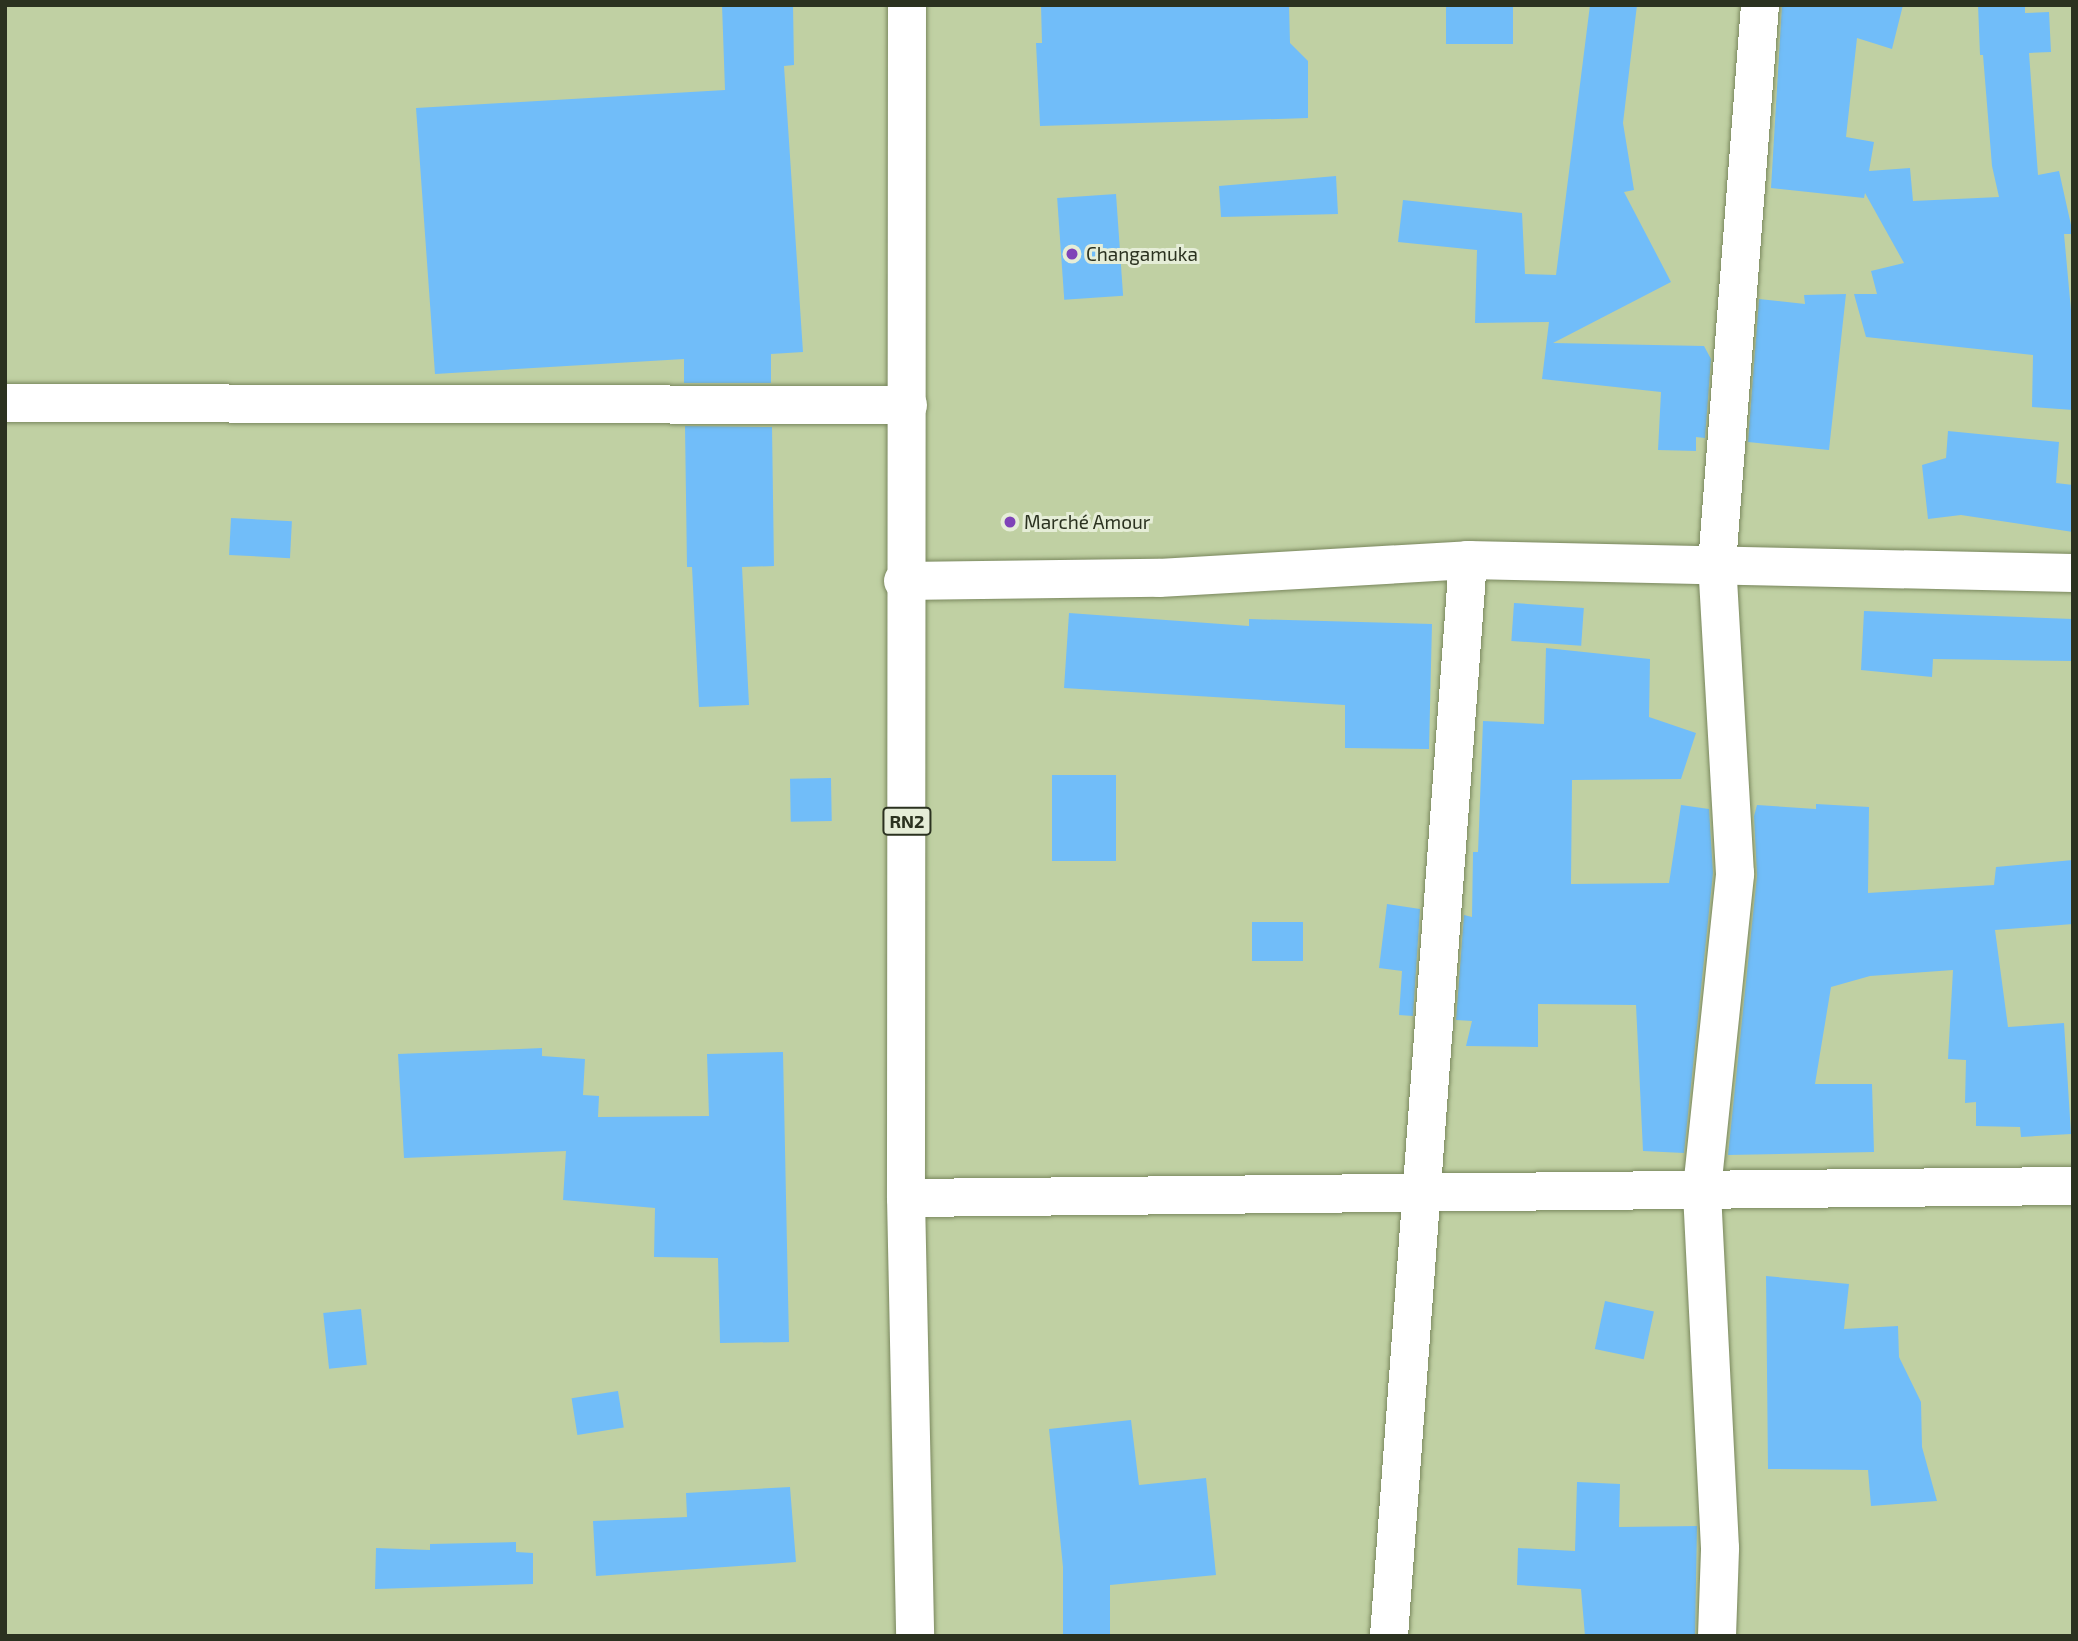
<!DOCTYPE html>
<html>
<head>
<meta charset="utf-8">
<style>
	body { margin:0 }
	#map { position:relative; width:2078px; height:1641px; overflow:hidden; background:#c0d0a3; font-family:"Exo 2",sans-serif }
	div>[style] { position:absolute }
	.building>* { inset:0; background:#71bdf9; transform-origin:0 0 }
	.roads { filter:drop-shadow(0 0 2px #79875d) drop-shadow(0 0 2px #79875d) }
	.street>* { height:38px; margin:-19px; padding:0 19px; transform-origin:19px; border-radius:19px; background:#fff }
	.highway>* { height:38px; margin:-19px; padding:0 19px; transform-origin:19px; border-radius:19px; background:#fff }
	.dots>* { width:19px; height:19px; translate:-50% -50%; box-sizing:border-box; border:4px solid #e5edd7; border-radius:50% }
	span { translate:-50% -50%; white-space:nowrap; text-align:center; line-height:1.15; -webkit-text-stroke:6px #e5edd7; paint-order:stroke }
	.shield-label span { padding:2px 5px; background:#e5edd7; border:2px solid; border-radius:5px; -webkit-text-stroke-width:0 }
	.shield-label { font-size:18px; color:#2b3220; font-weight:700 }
	.poi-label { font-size:19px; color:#2b3220 }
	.left { translate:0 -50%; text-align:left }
	.frame { position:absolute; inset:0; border:7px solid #2b3220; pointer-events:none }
</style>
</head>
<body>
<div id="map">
	<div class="building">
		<i style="clip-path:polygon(722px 5px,793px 5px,794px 65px,784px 66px,803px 352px,771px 354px,771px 383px,684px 383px,684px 359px,435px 374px,416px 108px,725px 90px)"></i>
		<i style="clip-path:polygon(1041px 5px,1289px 5px,1290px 43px,1308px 61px,1308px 118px,1040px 126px,1036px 43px,1042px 43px)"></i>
		<i style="left:1446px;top:5px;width:67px;height:39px"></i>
		<i style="clip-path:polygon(1590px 5px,1637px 5px,1623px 123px,1634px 190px,1624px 192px,1671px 282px,1553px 343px,1704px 346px,1711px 359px,1705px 438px,1696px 437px,1696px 451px,1658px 450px,1661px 392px,1542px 379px,1549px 322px,1475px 323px,1477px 250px,1398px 242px,1403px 200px,1522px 213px,1525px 274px,1556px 275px)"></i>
		<i style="clip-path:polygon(1782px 5px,1903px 5px,1892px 49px,1857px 38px,1846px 137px,1874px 142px,1869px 171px,1910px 168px,1913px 201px,1999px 197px,1992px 166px,1983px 55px,1980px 55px,1978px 5px,2025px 5px,2025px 13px,2049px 12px,2051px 52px,2029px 53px,2038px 175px,2059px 171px,2073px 234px,2064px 234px,2073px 332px,2073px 410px,2032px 407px,2033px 355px,1866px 337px,1854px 294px,1877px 294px,1871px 271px,1904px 263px,1865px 193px,1864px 198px,1771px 188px)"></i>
		<i style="clip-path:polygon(1336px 176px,1338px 214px,1221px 217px,1219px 186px)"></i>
		<i style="left:1116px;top:194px;width:102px;height:59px;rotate:86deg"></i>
		<i style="clip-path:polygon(1846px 294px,1829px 450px,1748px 442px,1759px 299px,1805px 304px,1804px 295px)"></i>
		<i style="clip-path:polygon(685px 426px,772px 427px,774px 566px,742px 567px,749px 705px,699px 707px,692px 567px,687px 567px)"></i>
		<i style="clip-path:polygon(1948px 431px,2059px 442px,2056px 483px,2073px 485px,2073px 532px,1961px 515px,1928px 519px,1922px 465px,1946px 458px)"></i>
		<i style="left:231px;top:518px;width:61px;height:37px;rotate:3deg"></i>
		<i style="left:1514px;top:603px;width:70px;height:38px;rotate:4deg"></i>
		<i style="clip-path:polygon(1864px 611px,2073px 619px,2073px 661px,1933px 659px,1932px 677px,1861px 670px)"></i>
		<i style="clip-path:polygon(1069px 613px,1249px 626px,1249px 619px,1432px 624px,1429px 749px,1345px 748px,1345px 705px,1064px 688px)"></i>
		<i style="clip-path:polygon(1546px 648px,1650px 659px,1649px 717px,1696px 733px,1681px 779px,1572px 780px,1571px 884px,1669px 883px,1681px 805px,1709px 809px,1713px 873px,1684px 1153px,1643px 1151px,1636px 1005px,1538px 1004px,1538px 1047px,1466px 1046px,1472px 1021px,1456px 1020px,1464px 915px,1472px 917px,1473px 852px,1478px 852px,1483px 721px,1544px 724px)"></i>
		<i style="left:1052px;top:775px;width:64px;height:86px"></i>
		<i style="left:831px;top:778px;width:43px;height:41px;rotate:89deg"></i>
		<i style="clip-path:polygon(1816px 804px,1869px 807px,1868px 893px,1994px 885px,1996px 867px,2073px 860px,2073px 924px,1995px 930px,2008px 1027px,2064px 1023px,2071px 1134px,2021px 1137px,2020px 1127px,1976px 1126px,1976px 1102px,1965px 1103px,1966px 1060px,1948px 1059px,1953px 970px,1870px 976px,1831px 987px,1815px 1084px,1872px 1084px,1874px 1152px,1728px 1155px,1757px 876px,1754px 816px,1757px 805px,1816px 809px)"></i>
		<i style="clip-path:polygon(1387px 904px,1420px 909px,1413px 1016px,1399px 1015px,1402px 971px,1379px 968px)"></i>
		<i style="left:1252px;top:922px;width:51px;height:39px"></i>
		<i style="clip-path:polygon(542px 1048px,542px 1056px,585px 1059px,583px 1095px,599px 1096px,598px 1117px,709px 1116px,707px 1054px,783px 1052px,789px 1342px,720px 1343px,718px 1258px,654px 1257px,655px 1208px,563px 1200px,566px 1151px,404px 1158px,398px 1054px)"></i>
		<i style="clip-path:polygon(1766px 1276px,1849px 1284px,1844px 1329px,1898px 1326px,1899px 1357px,1921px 1402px,1922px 1447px,1937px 1501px,1871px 1506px,1868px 1470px,1768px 1469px)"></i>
		<i style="left:1605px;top:1301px;width:50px;height:49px;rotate:12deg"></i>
		<i style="left:361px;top:1309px;width:56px;height:38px;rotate:84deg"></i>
		<i style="left:618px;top:1391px;width:37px;height:47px;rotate:81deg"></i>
		<i style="clip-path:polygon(1131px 1420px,1139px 1485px,1206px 1478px,1216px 1575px,1110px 1585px,1110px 1636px,1063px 1636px,1063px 1567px,1049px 1429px)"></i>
		<i style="clip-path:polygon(1577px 1482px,1620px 1484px,1619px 1527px,1697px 1526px,1695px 1636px,1585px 1636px,1581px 1589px,1517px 1585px,1518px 1548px,1575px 1551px)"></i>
		<i style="clip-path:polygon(790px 1487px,796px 1562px,596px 1576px,593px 1521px,687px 1517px,686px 1493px)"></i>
		<i style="clip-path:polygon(516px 1542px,516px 1552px,533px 1553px,533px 1584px,375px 1589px,376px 1548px,430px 1550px,430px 1544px)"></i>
	</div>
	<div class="roads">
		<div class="street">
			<i style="left:5px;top:403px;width:903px;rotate:0.13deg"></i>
			<i style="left:903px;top:581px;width:256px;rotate:-0.7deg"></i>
			<i style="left:1159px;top:578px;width:310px;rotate:-3.3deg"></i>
			<i style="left:1468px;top:560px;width:605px;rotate:1.23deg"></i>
			<i style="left:906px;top:1198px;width:1167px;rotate:-0.59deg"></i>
			<i style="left:1389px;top:1636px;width:1079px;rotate:-85.8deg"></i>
			<i style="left:1717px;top:1636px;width:88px;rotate:-88deg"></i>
			<i style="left:1720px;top:1548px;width:359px;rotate:-92.9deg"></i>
			<i style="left:1702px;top:1189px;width:317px;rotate:-84deg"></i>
			<i style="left:1735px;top:874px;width:311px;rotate:-93.3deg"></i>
			<i style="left:1717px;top:564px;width:561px;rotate:-85.6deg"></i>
		</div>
		<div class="highway">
			<i style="left:907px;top:5px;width:1193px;rotate:90.05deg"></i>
			<i style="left:906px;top:1198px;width:438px;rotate:88.8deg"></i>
		</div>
	</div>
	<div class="dots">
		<i style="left:1072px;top:254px;background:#7f43b8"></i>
		<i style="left:1010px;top:522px;background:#7f43b8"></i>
	</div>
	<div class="shield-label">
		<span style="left:907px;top:821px">RN2</span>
	</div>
	<div class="poi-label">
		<span class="left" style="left:1086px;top:254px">Changamuka</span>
		<span class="left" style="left:1024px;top:522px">Marché Amour</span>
	</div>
	<div class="frame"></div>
</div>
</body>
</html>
